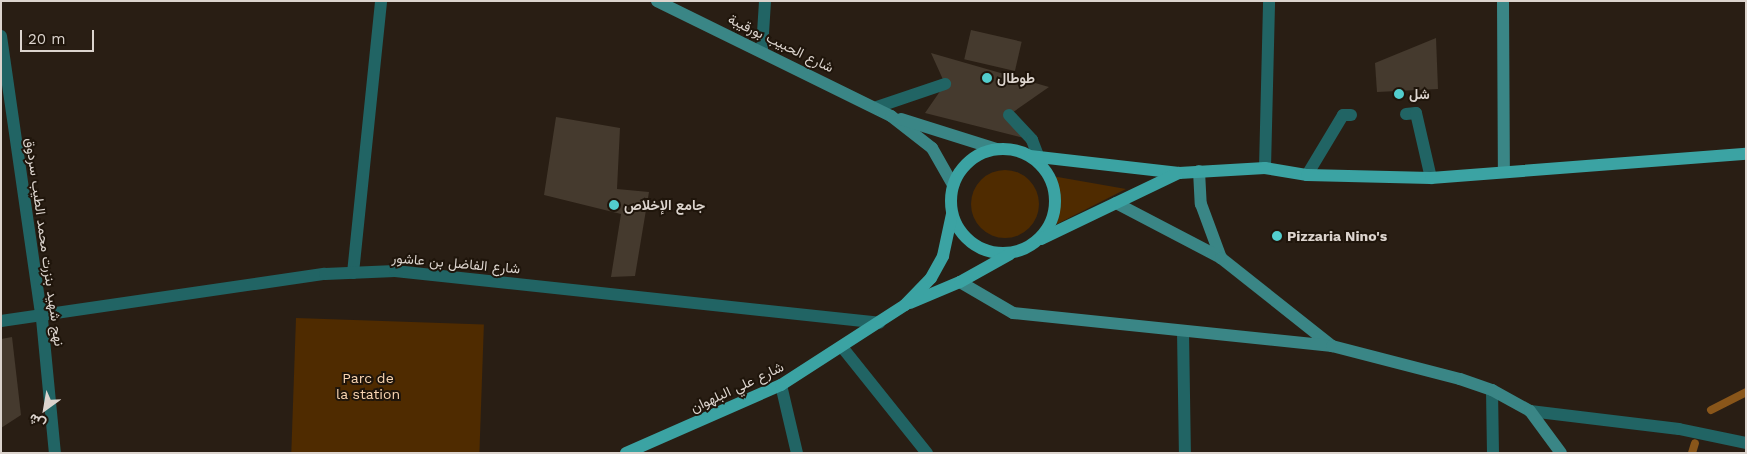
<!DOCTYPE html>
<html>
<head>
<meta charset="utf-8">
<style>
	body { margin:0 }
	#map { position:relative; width:1747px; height:454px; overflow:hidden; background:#291e14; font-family:"Work Sans",Vazirmatn,sans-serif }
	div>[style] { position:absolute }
	.green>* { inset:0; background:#4f2b00; transform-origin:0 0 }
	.round { border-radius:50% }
	.stream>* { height:8px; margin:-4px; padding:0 4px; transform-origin:4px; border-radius:4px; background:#89561a }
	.building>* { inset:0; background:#453a2e; transform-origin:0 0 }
	.lane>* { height:12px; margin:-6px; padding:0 6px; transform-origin:6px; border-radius:6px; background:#216464 }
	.street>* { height:12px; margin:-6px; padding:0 6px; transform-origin:6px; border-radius:6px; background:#216464 }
	.secondary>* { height:12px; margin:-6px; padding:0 6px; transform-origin:6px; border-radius:6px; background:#3a8686 }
	.primary>* { height:12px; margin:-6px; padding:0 6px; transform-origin:6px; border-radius:6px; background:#3ba3a3 }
	.primary>.ring { margin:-6px; padding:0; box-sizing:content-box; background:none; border:12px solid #3ba3a3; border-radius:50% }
	.dots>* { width:14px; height:14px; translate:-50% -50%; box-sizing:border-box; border:2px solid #1f150b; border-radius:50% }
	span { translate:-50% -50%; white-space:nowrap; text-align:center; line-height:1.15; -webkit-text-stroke:4px #1f150b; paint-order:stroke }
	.street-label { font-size:14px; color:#dcd4ce }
	.poi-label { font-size:14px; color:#dcd4ce; font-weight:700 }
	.left { translate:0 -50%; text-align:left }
	.park-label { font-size:14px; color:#f9d5b2 }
	.frame { position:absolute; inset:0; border:2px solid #dcd4ce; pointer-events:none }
	.north { position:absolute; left:20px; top:384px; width:50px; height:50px; -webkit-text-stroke:4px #1f150b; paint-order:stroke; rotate:212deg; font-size:14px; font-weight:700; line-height:20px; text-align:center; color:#dcd4ce }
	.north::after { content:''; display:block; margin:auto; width:18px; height:22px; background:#dcd4ce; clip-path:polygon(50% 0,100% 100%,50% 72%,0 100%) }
	.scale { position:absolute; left:20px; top:30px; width:74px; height:22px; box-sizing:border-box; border:2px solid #dcd4ce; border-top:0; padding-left:6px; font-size:15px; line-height:18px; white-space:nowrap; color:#dcd4ce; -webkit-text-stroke:4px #1f150b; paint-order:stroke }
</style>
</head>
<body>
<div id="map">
	<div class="green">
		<i class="round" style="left:971px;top:170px;width:68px;height:68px"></i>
		<i style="clip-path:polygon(1052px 176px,1126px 189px,1057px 224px)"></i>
		<i style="left:296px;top:318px;width:188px;height:135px;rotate:2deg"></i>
	</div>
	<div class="stream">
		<i style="left:1711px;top:410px;width:39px;rotate:-27deg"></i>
		<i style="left:1692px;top:453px;width:10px;rotate:-73deg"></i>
	</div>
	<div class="building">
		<i style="left:971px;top:30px;width:52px;height:30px;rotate:13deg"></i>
		<i style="clip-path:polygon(1436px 38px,1438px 89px,1377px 92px,1375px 63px)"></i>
		<i style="clip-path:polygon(931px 53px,1049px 87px,1009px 115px,1032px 140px,925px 113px,945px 84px)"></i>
		<i style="clip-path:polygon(556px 117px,620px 128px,617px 189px,649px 192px,635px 276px,611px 277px,621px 214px,544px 195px)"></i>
		<i style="clip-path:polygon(12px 337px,21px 415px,1px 428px,1px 339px)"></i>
	</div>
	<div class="lane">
		<i style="left:877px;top:107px;width:72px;rotate:-18.7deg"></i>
		<i style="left:1406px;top:114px;width:10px;rotate:-6deg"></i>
		<i style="left:1416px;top:113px;width:67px;rotate:77deg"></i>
		<i style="left:1009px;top:115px;width:34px;rotate:47deg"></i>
		<i style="left:1032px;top:140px;width:19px;rotate:69deg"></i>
		<i style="left:1307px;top:175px;width:70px;rotate:-59deg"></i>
		<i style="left:1343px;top:115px;width:8px"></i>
	</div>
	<div class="street">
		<i style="left:1px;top:36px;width:286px;rotate:81.8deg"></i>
		<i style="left:42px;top:319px;width:135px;rotate:84.5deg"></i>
		<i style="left:762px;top:49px;width:48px;rotate:-86.4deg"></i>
		<i style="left:1265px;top:168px;width:167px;rotate:-88.6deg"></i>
		<i style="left:353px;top:273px;width:273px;rotate:-84.1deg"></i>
		<i style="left:1px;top:321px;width:327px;rotate:-8.3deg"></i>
		<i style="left:325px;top:274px;width:70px;rotate:-2.5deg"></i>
		<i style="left:395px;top:271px;width:487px;rotate:6.1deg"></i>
		<i style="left:1183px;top:331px;width:122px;rotate:89.1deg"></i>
		<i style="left:842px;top:347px;width:136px;rotate:51.3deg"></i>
		<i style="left:781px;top:385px;width:70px;rotate:76.8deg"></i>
		<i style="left:1492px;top:390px;width:63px;rotate:89.1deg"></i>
		<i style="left:1530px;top:411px;width:150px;rotate:6.9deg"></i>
		<i style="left:1679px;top:429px;width:68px;rotate:11.8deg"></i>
	</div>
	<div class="secondary">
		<i style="left:657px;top:1px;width:261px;rotate:26.2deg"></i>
		<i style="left:891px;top:116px;width:52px;rotate:38deg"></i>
		<i style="left:932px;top:148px;width:43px;rotate:60.4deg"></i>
		<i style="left:1503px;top:1px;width:169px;rotate:89.7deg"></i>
		<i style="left:901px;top:119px;width:100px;rotate:17.5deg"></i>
		<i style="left:1199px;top:171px;width:33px;rotate:87deg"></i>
		<i style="left:1201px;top:204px;width:58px;rotate:69.7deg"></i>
		<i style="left:1116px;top:203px;width:119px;rotate:27.6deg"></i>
		<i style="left:1221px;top:258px;width:142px;rotate:38.4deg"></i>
		<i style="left:960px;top:282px;width:61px;rotate:30.3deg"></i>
		<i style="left:1013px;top:313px;width:321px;rotate:5.9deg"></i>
		<i style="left:1332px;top:346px;width:132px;rotate:14.5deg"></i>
		<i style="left:1460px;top:379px;width:34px;rotate:19deg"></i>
		<i style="left:1492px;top:390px;width:43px;rotate:28.9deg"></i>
		<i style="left:1530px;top:411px;width:52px;rotate:53.6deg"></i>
	</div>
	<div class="primary">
		<i class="ring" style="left:951px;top:149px;width:92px;height:92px"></i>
		<i style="left:1030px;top:156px;width:150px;rotate:6.5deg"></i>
		<i style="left:1179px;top:173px;width:86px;rotate:-3.3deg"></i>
		<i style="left:1265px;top:168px;width:43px;rotate:9.5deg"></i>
		<i style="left:1307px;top:175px;width:124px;rotate:1.4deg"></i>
		<i style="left:1431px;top:178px;width:316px;rotate:-4.4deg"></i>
		<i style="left:1041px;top:239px;width:153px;rotate:-25.6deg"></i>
		<i style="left:910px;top:303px;width:54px;rotate:-22.8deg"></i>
		<i style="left:960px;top:282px;width:57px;rotate:-29.2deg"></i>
		<i style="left:626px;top:453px;width:169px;rotate:-23.7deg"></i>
		<i style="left:781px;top:385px;width:148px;rotate:-32.8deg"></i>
		<i style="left:905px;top:305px;width:37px;rotate:-46deg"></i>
		<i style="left:931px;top:278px;width:25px;rotate:-61deg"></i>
		<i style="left:943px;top:256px;width:43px;rotate:-77.9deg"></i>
	</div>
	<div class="dots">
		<i style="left:987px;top:78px;background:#52cdcd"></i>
		<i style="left:1399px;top:94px;background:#52cdcd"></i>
		<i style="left:614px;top:205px;background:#52cdcd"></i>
		<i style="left:1277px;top:236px;background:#52cdcd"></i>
	</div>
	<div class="street-label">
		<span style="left:781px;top:43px;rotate:26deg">شارع الحبيب بورقيبة</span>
		<span style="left:45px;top:242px;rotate:82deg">نهج شهيد بنزرت محمد الطيب سردوق</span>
		<span style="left:456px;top:263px;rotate:5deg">شارع الفاضل بن عاشور</span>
		<span style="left:737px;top:387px;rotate:-25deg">شارع علي البلهوان</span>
	</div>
	<div class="poi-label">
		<span class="left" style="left:997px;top:78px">طوطال</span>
		<span class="left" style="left:1409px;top:94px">شل</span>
		<span class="left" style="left:624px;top:205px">جامع الإخلاص</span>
		<span class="left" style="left:1287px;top:236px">Pizzaria Nino's</span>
	</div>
	<div class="park-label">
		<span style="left:368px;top:386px">Parc de<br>la station</span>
	</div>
	<div class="frame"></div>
	<div class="north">ش</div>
	<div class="scale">20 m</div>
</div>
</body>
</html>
